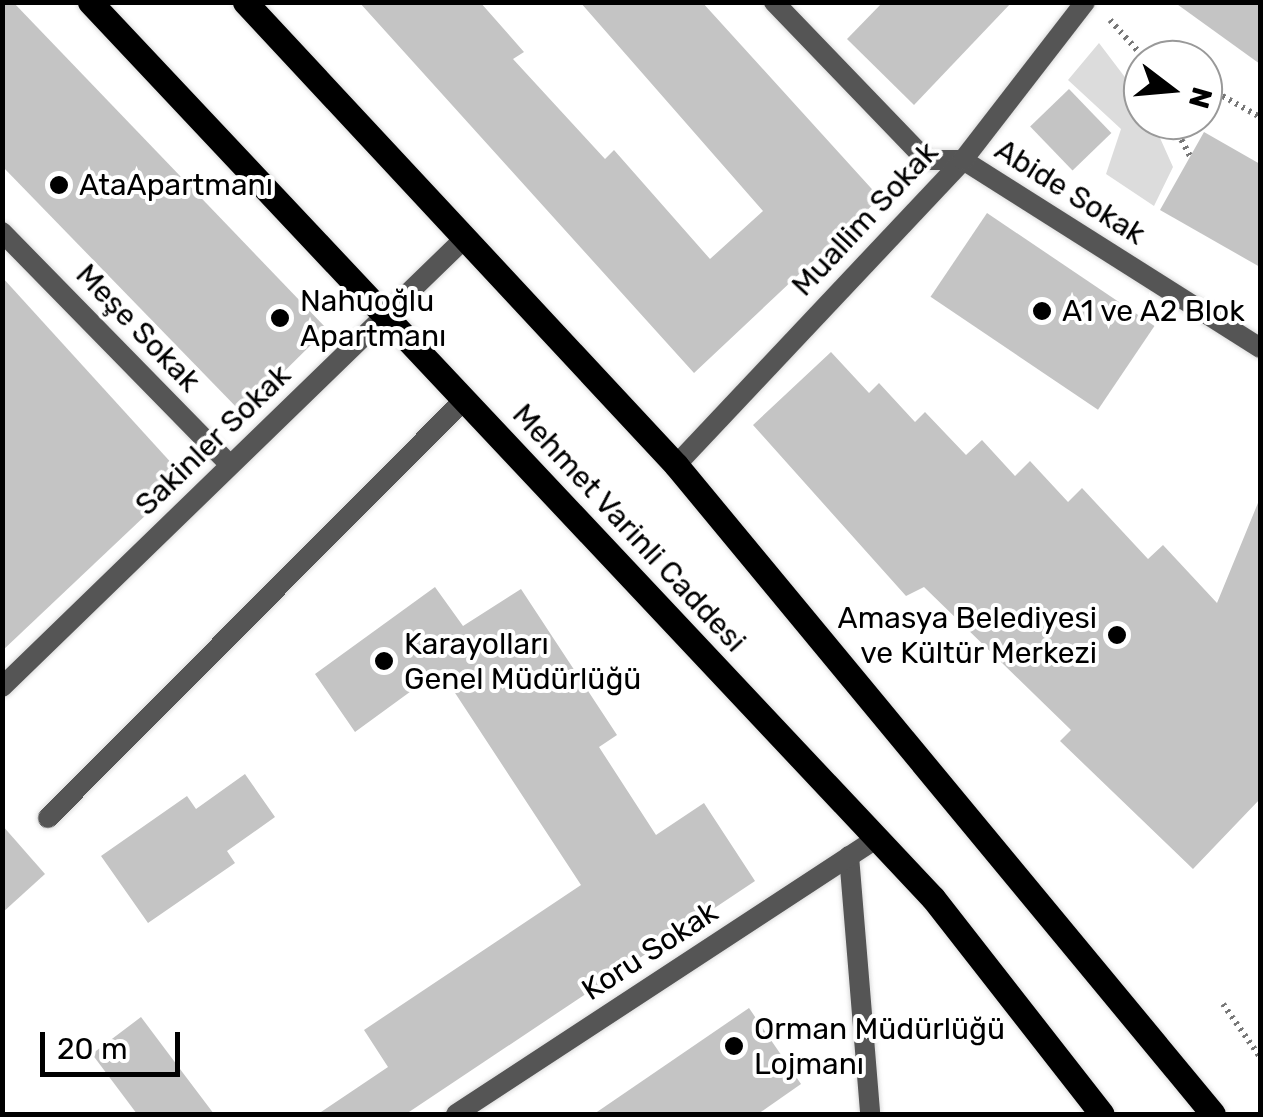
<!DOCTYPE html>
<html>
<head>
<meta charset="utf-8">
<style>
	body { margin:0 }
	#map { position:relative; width:1263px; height:1117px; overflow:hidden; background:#fff; font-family:Rubik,sans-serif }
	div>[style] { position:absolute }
	.green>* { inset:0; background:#dcdcdc }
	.building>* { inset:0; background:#c4c4c4; transform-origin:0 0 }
	.path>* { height:6px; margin-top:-3px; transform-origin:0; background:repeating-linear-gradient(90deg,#777 0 2.5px,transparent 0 7.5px) }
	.roads { filter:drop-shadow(0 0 2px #dbdbdb) drop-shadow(0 0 2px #dbdbdb) }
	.lane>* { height:20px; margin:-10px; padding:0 10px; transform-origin:10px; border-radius:10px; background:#555 }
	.street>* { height:20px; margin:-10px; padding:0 10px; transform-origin:10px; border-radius:10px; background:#555 }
	.primary>* { height:25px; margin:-12.5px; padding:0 12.5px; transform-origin:12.5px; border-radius:12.5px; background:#000 }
	.dots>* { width:28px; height:28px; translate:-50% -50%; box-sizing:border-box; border:5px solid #fff; border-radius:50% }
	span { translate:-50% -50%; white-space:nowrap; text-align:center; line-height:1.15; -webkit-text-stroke:8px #fff; paint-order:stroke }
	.poi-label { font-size:30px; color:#000 }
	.left { translate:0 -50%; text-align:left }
	.right { translate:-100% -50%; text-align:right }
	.street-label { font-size:30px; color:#000 }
	.frame { position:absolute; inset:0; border:5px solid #000; pointer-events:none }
	.north { position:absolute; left:1123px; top:40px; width:100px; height:100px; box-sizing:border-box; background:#fff; border:2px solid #999; border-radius:50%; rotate:106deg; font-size:28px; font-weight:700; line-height:40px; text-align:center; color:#000 }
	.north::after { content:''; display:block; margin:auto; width:35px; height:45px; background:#000; clip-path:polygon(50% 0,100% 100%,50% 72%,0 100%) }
	.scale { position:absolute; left:40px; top:1032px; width:140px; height:45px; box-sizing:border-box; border:5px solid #000; border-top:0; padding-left:12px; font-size:30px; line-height:35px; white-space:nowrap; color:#000; -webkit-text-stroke:8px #fff; paint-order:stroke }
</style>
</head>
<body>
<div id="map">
	<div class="green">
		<i style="clip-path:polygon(1099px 43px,1143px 101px,1143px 120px,1152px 120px,1173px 167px,1154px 206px,1106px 174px,1121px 129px,1068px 80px)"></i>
	</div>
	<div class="building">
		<i style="clip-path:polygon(2px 2px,13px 2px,327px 329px,242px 413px,2px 166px)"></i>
		<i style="clip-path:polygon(359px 2px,480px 2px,524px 52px,513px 59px,605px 159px,614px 150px,710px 259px,763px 211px,580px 2px,702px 2px,880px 198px,694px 373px)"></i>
		<i style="clip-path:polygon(883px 2px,1012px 2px,914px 105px,847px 39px)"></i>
		<i style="clip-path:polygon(1174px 2px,1260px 2px,1260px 64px)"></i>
		<i style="left:1069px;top:89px;width:61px;height:54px;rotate:46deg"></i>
		<i style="clip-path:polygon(1204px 132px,1260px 164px,1260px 267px,1160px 210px)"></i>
		<i style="left:987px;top:213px;width:202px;height:101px;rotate:34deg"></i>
		<i style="clip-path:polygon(2px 277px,185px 478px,2px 651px)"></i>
		<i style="clip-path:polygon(831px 352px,869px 393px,879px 383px,915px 422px,925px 412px,966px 455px,982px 440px,1015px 476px,1030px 461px,1068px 502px,1082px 488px,1148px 559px,1163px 545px,1217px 603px,1260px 498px,1260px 799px,1193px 869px,1060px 741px,1071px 730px,924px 587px,906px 596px,753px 425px)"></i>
		<i style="clip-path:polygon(435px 587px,463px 626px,521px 589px,617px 735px,599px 747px,656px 835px,704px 803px,755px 881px,406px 1114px,318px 1114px,388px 1067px,364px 1030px,581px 885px,440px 670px,355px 732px,315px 674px)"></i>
		<i style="clip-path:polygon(245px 774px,275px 817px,227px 851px,235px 863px,148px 923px,101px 856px,187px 796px,196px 809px)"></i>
		<i style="clip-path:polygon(2px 825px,45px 874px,2px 913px)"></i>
		<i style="clip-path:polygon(749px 1008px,801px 1084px,758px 1114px,594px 1114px)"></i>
		<i style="clip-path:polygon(141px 1017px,183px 1073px,214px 1114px,137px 1114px,92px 1054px)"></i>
	</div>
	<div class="path">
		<i style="left:1110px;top:20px;width:54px;rotate:48deg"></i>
		<i style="left:1203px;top:85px;width:65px;rotate:29.3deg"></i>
		<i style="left:1171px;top:120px;width:41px;rotate:62.2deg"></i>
		<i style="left:1223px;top:1004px;width:65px;rotate:55.1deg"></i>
	</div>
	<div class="roads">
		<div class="lane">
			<i style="left:48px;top:818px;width:590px;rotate:-45.14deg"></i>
			<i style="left:849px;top:856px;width:259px;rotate:85.3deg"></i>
		</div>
		<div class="street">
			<i style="left:774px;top:2px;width:219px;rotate:46.1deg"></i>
			<i style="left:926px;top:160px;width:37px"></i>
			<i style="left:963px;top:160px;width:352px;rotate:32.3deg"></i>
			<i style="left:2px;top:232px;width:326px;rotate:45.6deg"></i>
			<i style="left:676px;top:465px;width:419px;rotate:-46.7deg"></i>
			<i style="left:963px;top:160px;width:200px;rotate:-52.3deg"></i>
			<i style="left:2px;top:687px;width:646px;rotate:-44.12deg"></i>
			<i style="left:456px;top:1114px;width:502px;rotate:-33.22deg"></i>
		</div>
		<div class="primary">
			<i style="left:90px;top:2px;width:1230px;rotate:46.75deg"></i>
			<i style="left:933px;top:898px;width:274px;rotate:52deg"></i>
			<i style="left:245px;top:2px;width:633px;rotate:47.05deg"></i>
			<i style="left:676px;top:465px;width:842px;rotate:50.39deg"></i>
		</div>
	</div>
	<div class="dots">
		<i style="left:59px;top:185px;background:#000"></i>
		<i style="left:1042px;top:311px;background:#000"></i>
		<i style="left:280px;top:318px;background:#000"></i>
		<i style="left:1117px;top:635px;background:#000"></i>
		<i style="left:384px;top:661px;background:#000"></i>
		<i style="left:734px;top:1046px;background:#000"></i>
	</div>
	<div class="poi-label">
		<span class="left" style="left:79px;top:185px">AtaApartmanı</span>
		<span class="left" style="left:300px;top:318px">Nahuoğlu<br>Apartmanı</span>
		<span class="left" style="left:1062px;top:311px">A1 ve A2 Blok</span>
		<span class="right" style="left:1097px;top:635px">Amasya Belediyesi<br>ve Kültür Merkezi</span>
		<span class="left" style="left:404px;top:661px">Karayolları<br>Genel Müdürlüğü</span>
		<span class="left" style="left:754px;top:1046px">Orman Müdürlüğü<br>Lojmanı</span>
	</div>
	<div class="street-label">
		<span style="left:1070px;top:192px;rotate:32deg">Abide Sokak</span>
		<span style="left:865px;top:219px;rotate:-47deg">Muallim Sokak</span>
		<span style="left:138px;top:328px;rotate:46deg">Meşe Sokak</span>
		<span style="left:213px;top:440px;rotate:-44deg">Sakinler Sokak</span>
		<span style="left:629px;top:528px;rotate:47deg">Mehmet Varinli Caddesi</span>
		<span style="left:650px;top:951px;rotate:-33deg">Koru Sokak</span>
	</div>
	<div class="frame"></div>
	<div class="north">N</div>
	<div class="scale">20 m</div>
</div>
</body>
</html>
